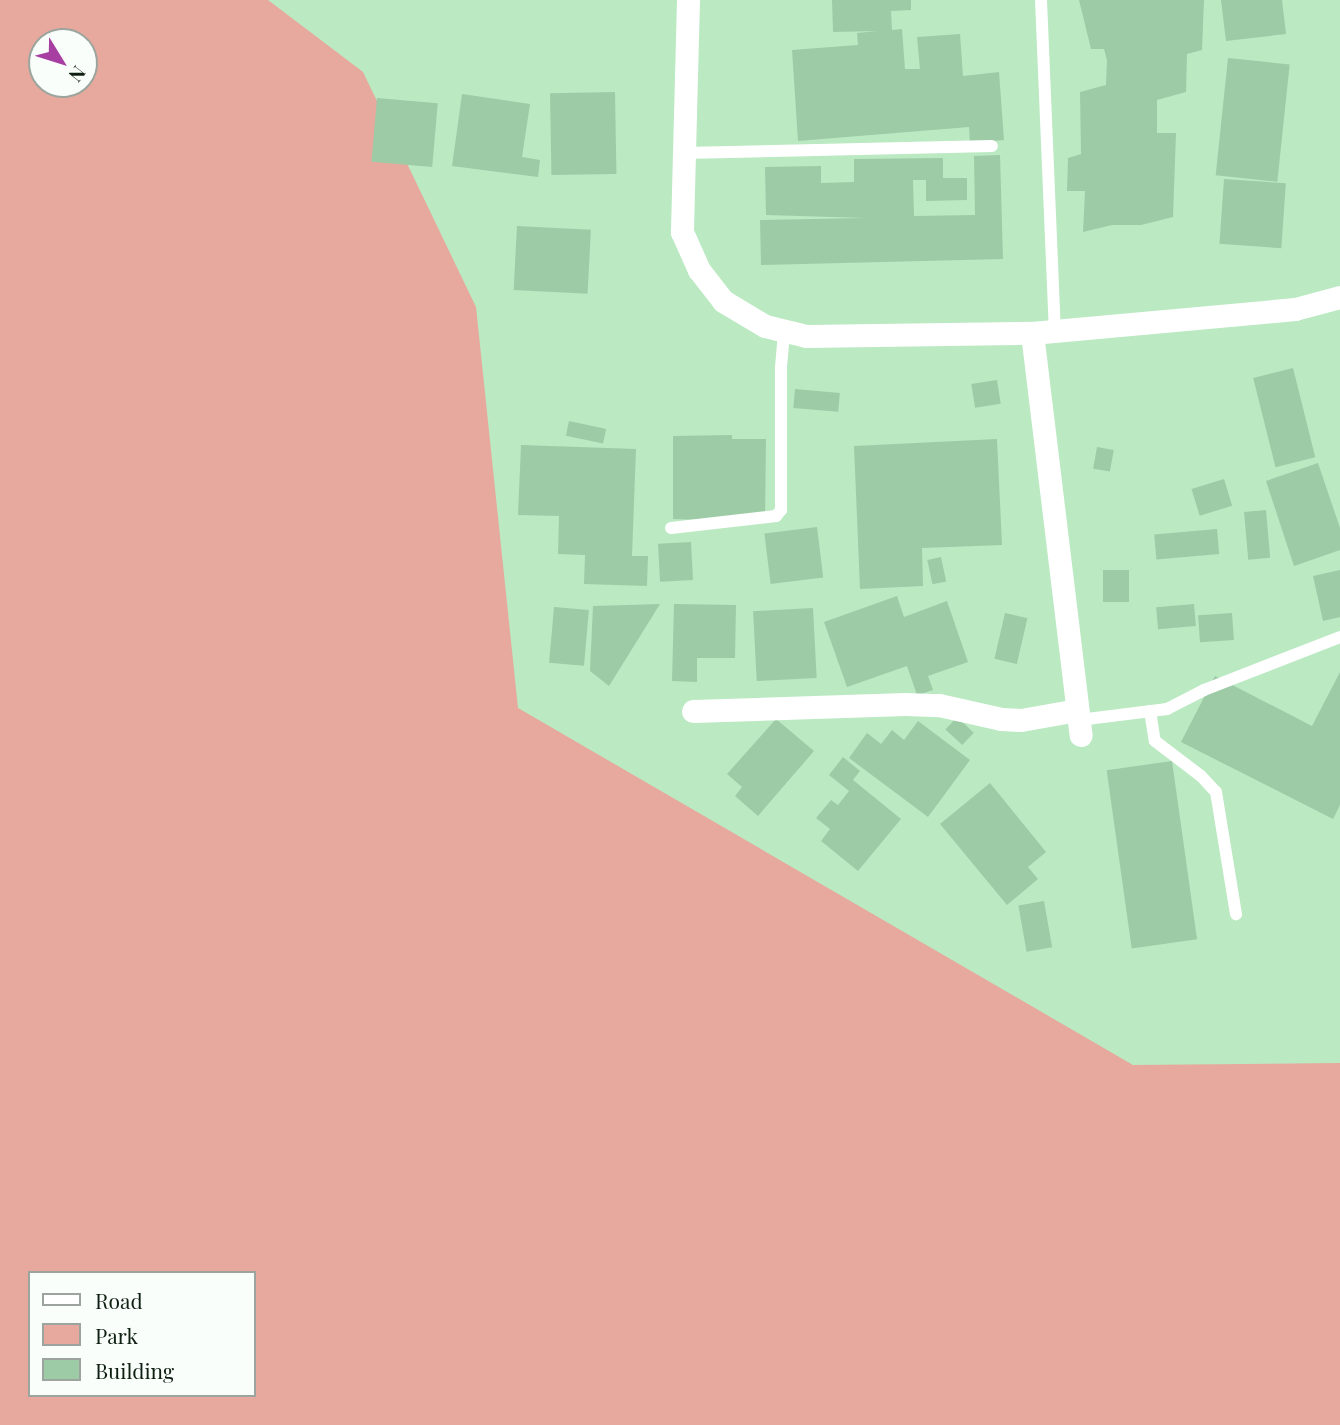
<!DOCTYPE html>
<html>
<head>
<meta charset="utf-8">
<style>
	body { margin:0 }
	#map { position:relative; width:1340px; height:1425px; overflow:hidden; background:#bae9c2; font-family:"Playfair Display",serif }
	div>[style] { position:absolute }
	.green>* { inset:0; background:#e7a89d }
	.building>* { inset:0; background:#9dcba6; transform-origin:0 0 }
	.lane>* { height:12px; margin:-6px; padding:0 6px; transform-origin:6px; border-radius:6px; background:#fff }
	.street>* { height:23px; margin:-11.5px; padding:0 11.5px; transform-origin:11.5px; border-radius:11.5px; background:#fff }
	span { translate:-50% -50%; white-space:nowrap; text-align:center; line-height:1.15; -webkit-text-stroke:5px #f9fefa; paint-order:stroke }
	.legend { position:absolute; left:28px; top:1271px; width:228px; height:126px; box-sizing:border-box; background:#f9fefa; border:2px solid #9ba59d; margin:0; padding:9px 12px; list-style:none; font-size:21px; color:#0f2012 }
	.legend li { display:flex; align-items:center; gap:14px; height:35px }
	.legend b { width:35px; border:2px solid #9ba59d }
	.north { position:absolute; left:28px; top:28px; width:70px; height:70px; box-sizing:border-box; background:#f9fefa; border:2px solid #9ba59d; border-radius:50%; rotate:128deg; font-size:19px; font-weight:700; line-height:28px; text-align:center; color:#0f2012 }
	.north::after { content:''; display:block; margin:auto; width:24px; height:32px; background:#a73fa2; clip-path:polygon(50% 0,100% 100%,50% 72%,0 100%) }
</style>
</head>
<body>
<div id="map">
	<div class="green">
		<i style="clip-path:polygon(evenodd,0 0,268px 0,363px 72px,476px 307px,518px 708px,1133px 1065px,1340px 1063px,1340px 1425px,0 1425px,0 0,42px 42px,84px 42px,84px 84px,42px 84px,42px 42px,0 0,30px 1273px,254px 1273px,254px 1395px,30px 1395px,30px 1273px)"></i>
	</div>
	<div class="building">
		<i style="clip-path:polygon(832px 0,911px 0,911px 10px,891px 11px,892px 30px,902px 29px,905px 69px,920px 69px,917px 37px,960px 34px,963px 76px,999px 72px,1004px 140px,970px 143px,969px 127px,798px 141px,792px 50px,858px 45px,857px 33px,877px 31px,833px 32px)"></i>
		<i style="clip-path:polygon(1079px 0,1204px 0,1202px 50px,1187px 54px,1186px 92px,1157px 100px,1157px 133px,1176px 133px,1173px 217px,1141px 225px,1112px 225px,1083px 232px,1085px 191px,1067px 191px,1068px 158px,1081px 154px,1080px 92px,1106px 85px,1107px 60px,1104px 49px,1091px 49px)"></i>
		<i style="clip-path:polygon(1221px 0,1282px 0,1286px 34px,1226px 41px)"></i>
		<i style="left:1228px;top:58px;width:62px;height:118px;rotate:6deg"></i>
		<i style="left:615px;top:92px;width:82px;height:65px;rotate:89deg"></i>
		<i style="clip-path:polygon(462px 94px,530px 104px,522px 157px,540px 160px,538px 177px,452px 166px)"></i>
		<i style="left:377px;top:98px;width:61px;height:64px;rotate:5deg"></i>
		<i style="clip-path:polygon(1000px 155px,1003px 259px,761px 265px,760px 220px,865px 218px,766px 215px,765px 167px,821px 166px,821px 183px,854px 182px,854px 159px,943px 158px,943px 178px,967px 178px,967px 200px,926px 201px,926px 180px,913px 180px,914px 216px,975px 215px,974px 156px)"></i>
		<i style="left:1224px;top:179px;width:62px;height:65px;rotate:4deg"></i>
		<i style="left:517px;top:226px;width:74px;height:64px;rotate:3deg"></i>
		<i style="left:1293px;top:368px;width:92px;height:41px;rotate:76deg"></i>
		<i style="left:997px;top:380px;width:24px;height:26px;rotate:81deg"></i>
		<i style="left:795px;top:389px;width:45px;height:19px;rotate:5deg"></i>
		<i style="left:569px;top:421px;width:38px;height:15px;rotate:12deg"></i>
		<i style="clip-path:polygon(732px 435px,732px 439px,766px 439px,765px 522px,673px 519px,673px 436px)"></i>
		<i style="clip-path:polygon(997px 439px,1002px 545px,922px 548px,923px 586px,860px 589px,854px 446px)"></i>
		<i style="clip-path:polygon(521px 445px,636px 449px,632px 556px,648px 556px,647px 586px,584px 584px,585px 555px,558px 554px,559px 516px,518px 515px)"></i>
		<i style="left:1097px;top:447px;width:17px;height:22px;rotate:10deg"></i>
		<i style="clip-path:polygon(1318px 463px,1340px 528px,1340px 550px,1294px 566px,1266px 481px)"></i>
		<i style="left:1224px;top:479px;width:28px;height:34px;rotate:73deg"></i>
		<i style="left:1266px;top:510px;width:48px;height:22px;rotate:85deg"></i>
		<i style="left:817px;top:527px;width:51px;height:53px;rotate:83deg"></i>
		<i style="left:1217px;top:529px;width:25px;height:63px;rotate:85deg"></i>
		<i style="left:691px;top:542px;width:38px;height:33px;rotate:87deg"></i>
		<i style="left:941px;top:557px;width:25px;height:14px;rotate:78deg"></i>
		<i style="left:1103px;top:570px;width:26px;height:32px"></i>
		<i style="clip-path:polygon(1340px 570px,1340px 617px,1323px 621px,1313px 576px)"></i>
		<i style="clip-path:polygon(897px 596px,904px 617px,947px 601px,968px 662px,928px 676px,933px 690px,917px 695px,907px 666px,847px 687px,824px 622px)"></i>
		<i style="clip-path:polygon(660px 604px,609px 686px,590px 671px,593px 606px)"></i>
		<i style="clip-path:polygon(674px 604px,736px 605px,735px 658px,697px 658px,697px 682px,672px 681px)"></i>
		<i style="left:1194px;top:604px;width:22px;height:38px;rotate:85deg"></i>
		<i style="left:554px;top:607px;width:35px;height:56px;rotate:5deg"></i>
		<i style="left:813px;top:608px;width:70px;height:60px;rotate:87deg"></i>
		<i style="left:1005px;top:613px;width:23px;height:47px;rotate:13deg"></i>
		<i style="left:1232px;top:613px;width:27px;height:34px;rotate:86deg"></i>
		<i style="clip-path:polygon(1340px 672px,1340px 805px,1333px 819px,1181px 742px,1215px 676px,1312px 726px)"></i>
		<i style="left:957px;top:717px;width:23px;height:17px;rotate:43deg"></i>
		<i style="clip-path:polygon(776px 719px,814px 751px,758px 816px,735px 796px,742px 787px,727px 774px)"></i>
		<i style="clip-path:polygon(918px 721px,970px 760px,928px 817px,849px 758px,867px 733px,881px 744px,892px 730px,904px 740px)"></i>
		<i style="clip-path:polygon(843px 757px,860px 771px,853px 780px,901px 819px,858px 871px,821px 841px,830px 829px,816px 818px,831px 800px,838px 805px,849px 791px,829px 775px)"></i>
		<i style="left:1172px;top:761px;width:180px;height:66px;rotate:82deg"></i>
		<i style="clip-path:polygon(990px 783px,1046px 852px,1028px 867px,1038px 879px,1007px 905px,940px 824px)"></i>
		<i style="left:1044px;top:901px;width:47px;height:26px;rotate:80deg"></i>
	</div>
	<div class="lane">
		<i style="left:1041px;top:0;width:332px;rotate:87.6deg"></i>
		<i style="left:684px;top:153px;width:308px;rotate:-1.3deg"></i>
		<i style="left:671px;top:528px;width:106px;rotate:-6.5deg"></i>
		<i style="left:776px;top:516px;width:8px;rotate:-50deg"></i>
		<i style="left:781px;top:510px;width:143px;rotate:-90deg"></i>
		<i style="left:781px;top:367px;width:36px;rotate:-85deg"></i>
		<i style="left:1150px;top:711px;width:30px;rotate:81deg"></i>
		<i style="left:1155px;top:741px;width:58px;rotate:37.3deg"></i>
		<i style="left:1201px;top:776px;width:22px;rotate:47deg"></i>
		<i style="left:1216px;top:792px;width:124px;rotate:80.7deg"></i>
		<i style="left:1079px;top:720px;width:89px;rotate:-7.1deg"></i>
		<i style="left:1167px;top:709px;width:42px;rotate:-27.2deg"></i>
		<i style="left:1204px;top:690px;width:146px;rotate:-21.3deg"></i>
	</div>
	<div class="street">
		<i style="left:688px;top:0;width:232px;rotate:91.5deg"></i>
		<i style="left:682px;top:232px;width:42px;rotate:65.9deg"></i>
		<i style="left:699px;top:270px;width:39px;rotate:52deg"></i>
		<i style="left:723px;top:301px;width:49px;rotate:30.8deg"></i>
		<i style="left:765px;top:326px;width:42px;rotate:13.7deg"></i>
		<i style="left:806px;top:336px;width:226px;rotate:-0.8deg"></i>
		<i style="left:1032px;top:333px;width:264px;rotate:-5.2deg"></i>
		<i style="left:1295px;top:309px;width:47px;rotate:-14.9deg"></i>
		<i style="left:1032px;top:333px;width:405px;rotate:83.1deg"></i>
		<i style="left:693px;top:711px;width:212px;rotate:-1.9deg"></i>
		<i style="left:905px;top:704px;width:34px;rotate:2deg"></i>
		<i style="left:939px;top:705px;width:64px;rotate:12.7deg"></i>
		<i style="left:1001px;top:719px;width:20px;rotate:3deg"></i>
		<i style="left:1021px;top:720px;width:57px;rotate:-10.1deg"></i>
	</div>
	<ul class="legend">
	<li><b style="height:9px;background:#fff"></b>Road</li>
	<li><b style="height:19px;background:#e7a89d"></b>Park</li>
	<li><b style="height:19px;background:#9dcba6"></b>Building</li>
	</ul>
	<div class="north">N</div>
</div>
</body>
</html>
